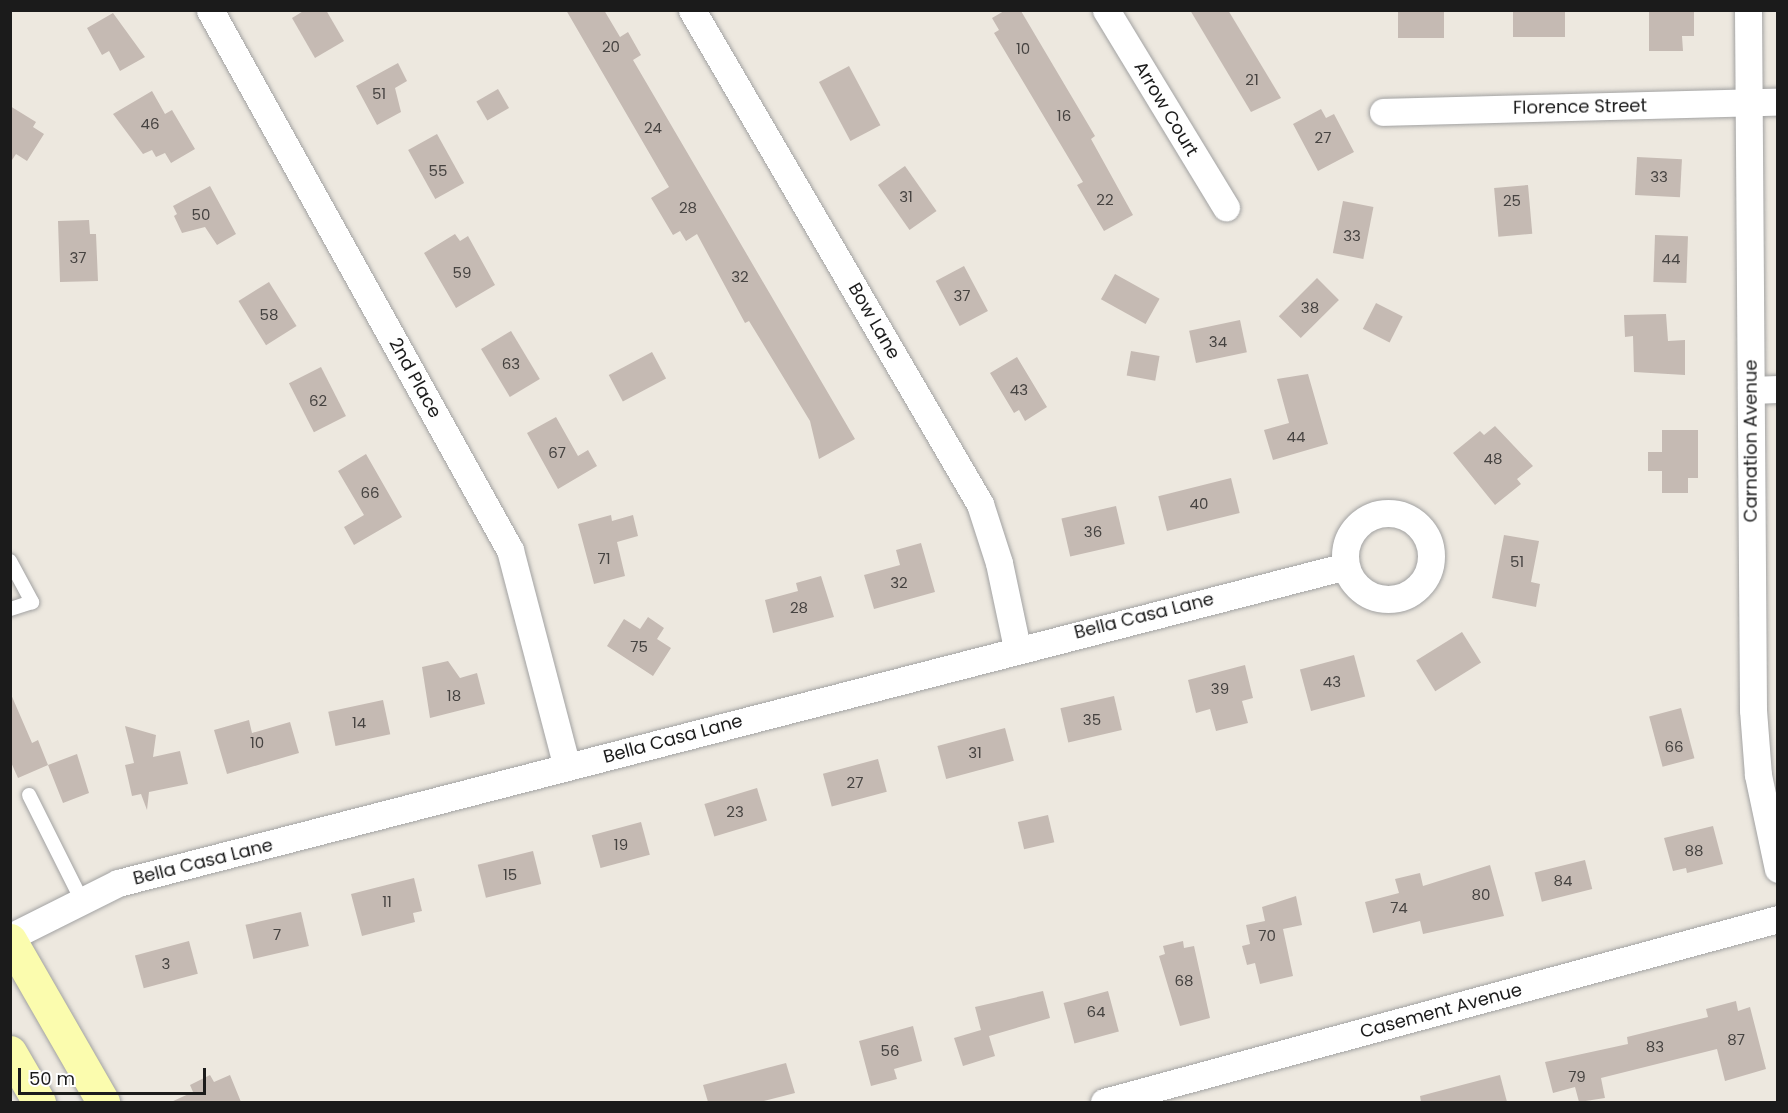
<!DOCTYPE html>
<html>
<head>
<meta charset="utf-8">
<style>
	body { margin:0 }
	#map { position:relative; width:1788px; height:1113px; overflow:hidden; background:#ede8df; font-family:Poppins,sans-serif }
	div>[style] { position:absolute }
	.building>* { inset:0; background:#c5bab3; transform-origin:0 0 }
	.roads { filter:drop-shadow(0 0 2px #a2a2a2) drop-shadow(0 0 2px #a2a2a2) }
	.lane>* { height:14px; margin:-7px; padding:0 7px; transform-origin:7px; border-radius:7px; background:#fff }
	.street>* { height:27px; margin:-13.5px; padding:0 13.5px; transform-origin:13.5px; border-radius:13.5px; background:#fff }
	.street>.ring { margin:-13.5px; padding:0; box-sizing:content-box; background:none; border:27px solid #fff; border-radius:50% }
	.secondary>* { height:33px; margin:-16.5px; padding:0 16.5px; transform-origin:16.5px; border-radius:16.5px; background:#fbfcae }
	span { translate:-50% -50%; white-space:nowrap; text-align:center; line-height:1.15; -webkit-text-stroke:4.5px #fff; paint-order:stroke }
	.number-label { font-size:15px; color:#464341 }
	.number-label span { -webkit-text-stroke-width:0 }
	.street-label { font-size:18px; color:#1b1b1b }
	.frame { position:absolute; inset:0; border:12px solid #1b1b1b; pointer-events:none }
	.scale { position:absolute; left:18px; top:1068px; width:188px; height:27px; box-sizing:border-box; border:3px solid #1b1b1b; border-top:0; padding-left:8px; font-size:18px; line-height:21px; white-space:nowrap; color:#1b1b1b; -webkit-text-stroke:4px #fff; paint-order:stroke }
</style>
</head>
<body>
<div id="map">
	<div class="building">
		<i style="clip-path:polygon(305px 10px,326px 10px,344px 41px,315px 58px,292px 18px)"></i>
		<i style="clip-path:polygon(566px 10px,604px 10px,620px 37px,628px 32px,641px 55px,633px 60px,855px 439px,819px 459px,810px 421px,749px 321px,745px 323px,697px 234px,686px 241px,680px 231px,673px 235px,651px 198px,669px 187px)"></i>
		<i style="clip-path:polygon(1190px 10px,1228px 10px,1281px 98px,1251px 112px)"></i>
		<i style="left:1398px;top:10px;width:46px;height:28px"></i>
		<i style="left:1513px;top:10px;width:52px;height:27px"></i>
		<i style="clip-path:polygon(1649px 10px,1694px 10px,1694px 36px,1682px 36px,1683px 51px,1649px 51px)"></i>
		<i style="clip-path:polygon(1004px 11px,1021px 11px,1095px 136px,1091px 139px,1133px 215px,1104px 231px,1077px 185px,1083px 182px,994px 33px,999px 30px,992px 18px)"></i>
		<i style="clip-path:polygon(113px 13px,145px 57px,120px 71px,109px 51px,102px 55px,87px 28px)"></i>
		<i style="clip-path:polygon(398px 63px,407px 81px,395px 88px,401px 112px,377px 125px,356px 86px)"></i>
		<i style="left:849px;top:66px;width:67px;height:34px;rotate:62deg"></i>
		<i style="left:498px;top:89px;width:22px;height:25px;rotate:60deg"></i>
		<i style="clip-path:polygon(152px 91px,165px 114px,172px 110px,195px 149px,171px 163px,165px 153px,156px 157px,152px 150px,143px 154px,113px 114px)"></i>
		<i style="clip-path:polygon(10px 106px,36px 122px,33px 127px,44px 134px,27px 161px,16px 154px,10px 163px)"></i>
		<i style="clip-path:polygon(1321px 109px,1326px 118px,1334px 114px,1354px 152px,1318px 171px,1293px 124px)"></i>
		<i style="left:437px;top:134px;width:56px;height:33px;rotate:61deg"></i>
		<i style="left:1637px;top:157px;width:45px;height:38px;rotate:3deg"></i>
		<i style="left:905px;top:166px;width:55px;height:33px;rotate:55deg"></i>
		<i style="left:1528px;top:185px;width:49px;height:34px;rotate:85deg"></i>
		<i style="clip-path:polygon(210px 186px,236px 234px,217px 245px,205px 227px,182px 233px,174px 216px,177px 214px,173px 206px)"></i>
		<i style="left:1343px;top:201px;width:31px;height:53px;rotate:11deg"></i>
		<i style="clip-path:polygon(89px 220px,90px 234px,96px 234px,98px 281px,60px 282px,58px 221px)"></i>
		<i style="clip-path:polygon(455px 234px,460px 241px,468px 236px,495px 285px,456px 308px,424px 253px)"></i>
		<i style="left:1655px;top:235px;width:33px;height:47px;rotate:2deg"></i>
		<i style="left:964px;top:266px;width:51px;height:32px;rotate:62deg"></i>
		<i style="left:1115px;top:274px;width:51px;height:29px;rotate:29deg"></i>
		<i style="left:1317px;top:278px;width:31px;height:54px;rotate:45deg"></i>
		<i style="left:269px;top:282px;width:52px;height:36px;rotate:58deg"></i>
		<i style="left:1376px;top:303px;width:30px;height:29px;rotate:27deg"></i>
		<i style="clip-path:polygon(1666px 314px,1668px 341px,1685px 340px,1685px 375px,1634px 372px,1633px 336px,1625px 337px,1624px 315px)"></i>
		<i style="left:1240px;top:320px;width:33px;height:52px;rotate:78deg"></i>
		<i style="left:511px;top:331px;width:56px;height:35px;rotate:59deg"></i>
		<i style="left:1131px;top:351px;width:29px;height:25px;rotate:10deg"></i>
		<i style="left:652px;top:352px;width:30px;height:49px;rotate:62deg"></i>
		<i style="clip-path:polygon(1017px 357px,1047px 407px,1025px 421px,1019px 410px,1014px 413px,990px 373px)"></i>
		<i style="left:321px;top:367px;width:55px;height:36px;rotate:63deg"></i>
		<i style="clip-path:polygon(1308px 374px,1328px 444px,1273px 460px,1264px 430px,1289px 423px,1277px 379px)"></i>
		<i style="clip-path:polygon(556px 417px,578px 456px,588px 450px,597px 466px,558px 489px,527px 433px)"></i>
		<i style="clip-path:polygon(1495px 426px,1533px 466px,1517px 479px,1521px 484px,1495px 505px,1453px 453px,1480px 431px,1484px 435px)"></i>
		<i style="clip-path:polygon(1662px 430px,1698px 430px,1698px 478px,1688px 478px,1688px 493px,1662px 493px,1662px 471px,1648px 471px,1648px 452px,1662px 452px)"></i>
		<i style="clip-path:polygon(366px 454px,402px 517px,354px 545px,344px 527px,364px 515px,338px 471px)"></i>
		<i style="left:1231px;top:478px;width:36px;height:75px;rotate:76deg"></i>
		<i style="left:1116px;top:506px;width:39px;height:56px;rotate:77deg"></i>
		<i style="clip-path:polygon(611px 515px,612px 521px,633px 515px,638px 536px,617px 542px,625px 576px,594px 584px,578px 524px)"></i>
		<i style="clip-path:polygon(1504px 535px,1539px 541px,1531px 582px,1540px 584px,1536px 607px,1492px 598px)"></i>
		<i style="clip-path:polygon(921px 543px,935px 592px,874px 609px,864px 575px,900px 565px,896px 550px)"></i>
		<i style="clip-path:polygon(821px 576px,834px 617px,773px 633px,765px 600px,798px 591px,796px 583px)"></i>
		<i style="clip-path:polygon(648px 617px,664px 628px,657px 639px,671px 648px,653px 676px,607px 646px,624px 619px,640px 629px)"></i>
		<i style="left:1462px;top:632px;width:36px;height:54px;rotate:58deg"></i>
		<i style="left:1354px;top:655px;width:43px;height:56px;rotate:75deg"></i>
		<i style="clip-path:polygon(448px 661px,460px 678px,477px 673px,485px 704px,430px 718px,422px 667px)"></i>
		<i style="clip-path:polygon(1245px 665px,1253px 698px,1242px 701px,1248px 723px,1216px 731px,1210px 709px,1196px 713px,1188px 680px)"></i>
		<i style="clip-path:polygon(10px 692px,32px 743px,38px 740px,48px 765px,77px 754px,89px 793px,63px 803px,48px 765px,18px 778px,10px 760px)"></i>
		<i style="left:1114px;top:696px;width:35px;height:55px;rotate:77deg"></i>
		<i style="left:383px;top:700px;width:35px;height:56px;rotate:78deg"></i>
		<i style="left:1681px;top:708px;width:52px;height:33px;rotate:75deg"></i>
		<i style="clip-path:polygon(249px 720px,252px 733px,290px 722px,299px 753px,227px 774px,214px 730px)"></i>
		<i style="clip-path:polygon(125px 726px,156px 735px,153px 757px,180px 751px,188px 784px,149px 792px,147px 810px,141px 794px,132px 796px,125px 765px,134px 763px)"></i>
		<i style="left:1005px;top:728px;width:34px;height:70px;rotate:75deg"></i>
		<i style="left:878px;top:759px;width:34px;height:57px;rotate:75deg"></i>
		<i style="left:757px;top:788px;width:34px;height:55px;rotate:73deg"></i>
		<i style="left:1048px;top:815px;width:28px;height:31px;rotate:77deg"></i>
		<i style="left:641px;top:822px;width:34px;height:51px;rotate:75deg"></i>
		<i style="clip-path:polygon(1713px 826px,1723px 864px,1687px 873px,1686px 868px,1673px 871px,1664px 838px)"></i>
		<i style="left:533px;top:851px;width:34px;height:57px;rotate:76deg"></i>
		<i style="left:1585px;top:860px;width:30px;height:52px;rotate:76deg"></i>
		<i style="clip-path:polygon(1490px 865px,1504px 916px,1423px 934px,1420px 921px,1373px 933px,1365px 902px,1399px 893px,1395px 879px,1420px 873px,1423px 886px)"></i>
		<i style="clip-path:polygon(414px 878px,422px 911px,413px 913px,415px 922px,362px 936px,351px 894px)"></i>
		<i style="clip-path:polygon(1296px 896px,1302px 925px,1283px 929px,1293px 976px,1260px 984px,1255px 963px,1247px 965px,1242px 946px,1250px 944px,1246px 925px,1265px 921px,1262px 907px)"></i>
		<i style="left:301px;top:912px;width:35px;height:57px;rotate:77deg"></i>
		<i style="left:189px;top:941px;width:34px;height:56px;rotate:75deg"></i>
		<i style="clip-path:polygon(1183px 941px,1184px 948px,1194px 946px,1210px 1018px,1180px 1026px,1159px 956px,1165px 954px,1163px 946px)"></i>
		<i style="clip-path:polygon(1043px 991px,1050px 1018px,989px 1036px,995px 1056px,963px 1066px,954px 1038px,981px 1030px,975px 1007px)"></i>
		<i style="left:1108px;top:991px;width:42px;height:46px;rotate:75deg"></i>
		<i style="clip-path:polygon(1736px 1001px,1738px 1011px,1750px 1007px,1766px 1069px,1725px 1081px,1717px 1049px,1601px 1078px,1605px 1098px,1579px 1102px,1575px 1087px,1553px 1093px,1545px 1062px,1628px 1044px,1627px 1037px,1708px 1017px,1706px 1009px)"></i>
		<i style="clip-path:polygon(913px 1026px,922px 1061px,894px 1069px,897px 1079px,871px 1086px,859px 1041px)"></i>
		<i style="clip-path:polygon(786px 1063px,795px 1093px,760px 1102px,708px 1102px,703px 1085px)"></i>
		<i style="clip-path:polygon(210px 1075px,214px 1082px,230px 1075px,241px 1102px,171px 1102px,193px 1092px,190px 1085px)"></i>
		<i style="clip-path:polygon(1500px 1075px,1507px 1102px,1421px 1102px,1420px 1096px)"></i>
	</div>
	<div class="roads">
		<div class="lane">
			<i style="left:10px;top:561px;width:47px;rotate:61.8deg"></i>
			<i style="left:32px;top:602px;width:23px;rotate:162deg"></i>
			<i style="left:29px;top:795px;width:116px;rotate:63.4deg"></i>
		</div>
		<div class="street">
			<i style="left:210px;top:10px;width:618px;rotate:60.95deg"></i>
			<i style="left:510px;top:550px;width:224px;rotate:75.3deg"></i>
			<i style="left:692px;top:10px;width:572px;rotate:59.76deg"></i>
			<i style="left:980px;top:504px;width:62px;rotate:72.1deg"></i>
			<i style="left:999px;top:563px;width:87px;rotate:78deg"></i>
			<i style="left:1106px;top:10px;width:231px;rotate:58.7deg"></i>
			<i style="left:1748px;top:10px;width:700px;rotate:89.59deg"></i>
			<i style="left:1753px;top:710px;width:65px;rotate:85.6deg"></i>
			<i style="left:1758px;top:775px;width:96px;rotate:78deg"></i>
			<i style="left:1383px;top:112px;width:395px;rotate:-1.5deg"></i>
			<i style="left:1751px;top:390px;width:27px;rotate:-2deg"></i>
			<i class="ring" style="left:1345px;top:513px;width:59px;height:59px"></i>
			<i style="left:10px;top:937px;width:121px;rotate:-26.6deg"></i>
			<i style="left:118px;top:883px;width:1268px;rotate:-14.47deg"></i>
			<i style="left:1104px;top:1102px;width:698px;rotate:-15.19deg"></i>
		</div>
		<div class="secondary">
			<i style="left:10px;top:940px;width:187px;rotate:60.1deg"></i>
			<i style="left:10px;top:1052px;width:58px;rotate:59.9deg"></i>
		</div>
	</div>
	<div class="number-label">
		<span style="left:611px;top:47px">20</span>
		<span style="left:1023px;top:49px">10</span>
		<span style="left:1252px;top:80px">21</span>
		<span style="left:379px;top:94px">51</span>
		<span style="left:1064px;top:116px">16</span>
		<span style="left:150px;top:124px">46</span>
		<span style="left:653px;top:128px">24</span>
		<span style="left:1323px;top:138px">27</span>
		<span style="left:438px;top:171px">55</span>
		<span style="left:1659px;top:177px">33</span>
		<span style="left:906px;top:197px">31</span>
		<span style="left:1105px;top:200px">22</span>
		<span style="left:1512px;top:201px">25</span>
		<span style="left:688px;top:208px">28</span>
		<span style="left:201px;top:215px">50</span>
		<span style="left:1352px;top:236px">33</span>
		<span style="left:78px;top:258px">37</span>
		<span style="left:1671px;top:259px">44</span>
		<span style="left:462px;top:273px">59</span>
		<span style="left:740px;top:277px">32</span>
		<span style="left:962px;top:296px">37</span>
		<span style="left:1310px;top:308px">38</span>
		<span style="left:269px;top:315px">58</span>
		<span style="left:1218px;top:342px">34</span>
		<span style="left:511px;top:364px">63</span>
		<span style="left:1019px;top:390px">43</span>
		<span style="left:318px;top:401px">62</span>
		<span style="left:1296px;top:437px">44</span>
		<span style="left:557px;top:453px">67</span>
		<span style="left:1493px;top:459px">48</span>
		<span style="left:370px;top:493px">66</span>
		<span style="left:1199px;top:504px">40</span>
		<span style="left:1093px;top:532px">36</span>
		<span style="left:604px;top:559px">71</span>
		<span style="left:1517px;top:562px">51</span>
		<span style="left:899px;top:583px">32</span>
		<span style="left:799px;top:608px">28</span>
		<span style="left:639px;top:647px">75</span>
		<span style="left:1332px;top:682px">43</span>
		<span style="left:1220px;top:689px">39</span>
		<span style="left:454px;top:696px">18</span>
		<span style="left:1092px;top:720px">35</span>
		<span style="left:359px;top:723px">14</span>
		<span style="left:257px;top:743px">10</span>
		<span style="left:1674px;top:747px">66</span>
		<span style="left:975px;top:753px">31</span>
		<span style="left:855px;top:783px">27</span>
		<span style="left:735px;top:812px">23</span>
		<span style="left:621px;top:845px">19</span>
		<span style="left:1694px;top:851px">88</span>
		<span style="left:510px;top:875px">15</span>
		<span style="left:1563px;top:881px">84</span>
		<span style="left:1481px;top:895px">80</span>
		<span style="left:387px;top:902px">11</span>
		<span style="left:1399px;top:908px">74</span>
		<span style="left:277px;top:935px">7</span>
		<span style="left:1267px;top:936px">70</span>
		<span style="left:166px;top:964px">3</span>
		<span style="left:1184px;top:981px">68</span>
		<span style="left:1096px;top:1012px">64</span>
		<span style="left:1736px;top:1040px">87</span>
		<span style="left:1655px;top:1047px">83</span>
		<span style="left:890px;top:1051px">56</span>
		<span style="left:1577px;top:1077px">79</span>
	</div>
	<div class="street-label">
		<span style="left:1580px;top:107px;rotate:-1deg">Florence Street</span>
		<span style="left:1166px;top:109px;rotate:59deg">Arrow Court</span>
		<span style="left:874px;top:321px;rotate:60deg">Bow Lane</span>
		<span style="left:415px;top:378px;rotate:61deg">2nd Place</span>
		<span style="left:1751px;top:441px;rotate:-90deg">Carnation Avenue</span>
		<span style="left:1144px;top:616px;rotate:-14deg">Bella Casa Lane</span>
		<span style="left:673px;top:739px;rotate:-15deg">Bella Casa Lane</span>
		<span style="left:203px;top:862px;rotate:-14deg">Bella Casa Lane</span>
		<span style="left:1441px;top:1011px;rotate:-15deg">Casement Avenue</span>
	</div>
	<div class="frame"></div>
	<div class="scale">50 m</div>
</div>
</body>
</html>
